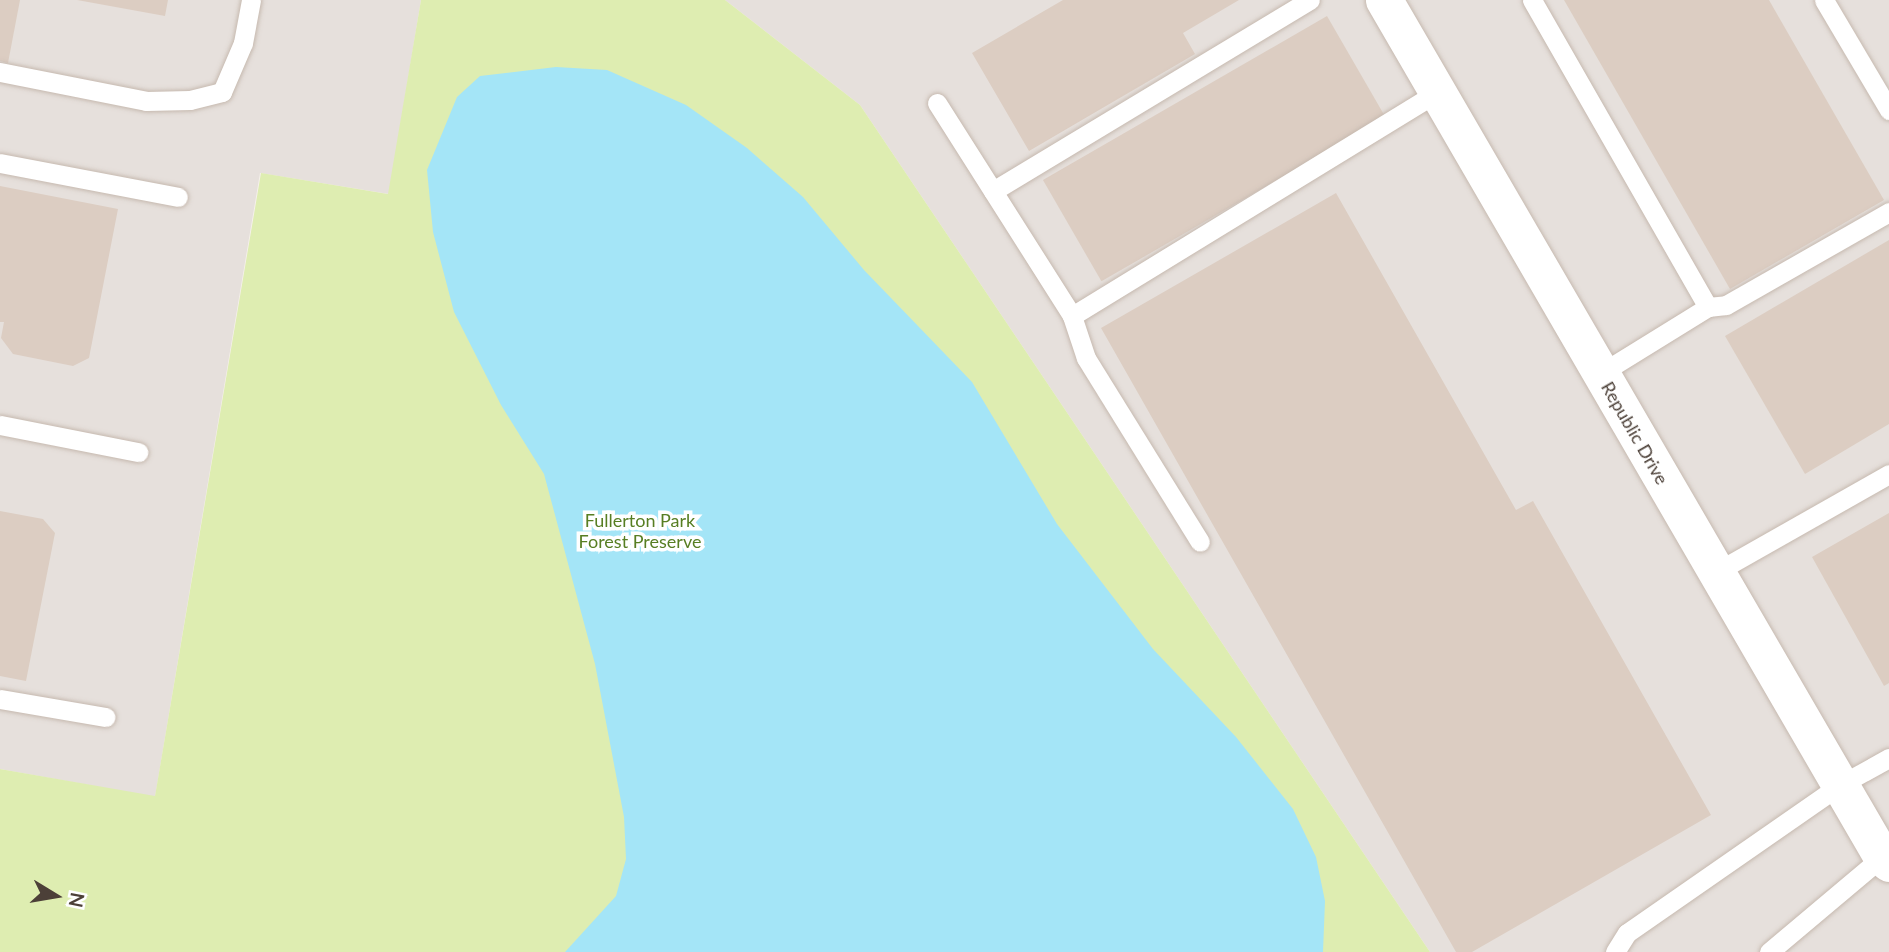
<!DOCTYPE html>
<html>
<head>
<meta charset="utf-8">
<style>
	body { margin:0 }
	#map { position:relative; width:1889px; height:952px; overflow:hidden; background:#f6f1eb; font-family:Lato,sans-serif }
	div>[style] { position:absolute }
	.industrial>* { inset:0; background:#e6e0dc }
	.green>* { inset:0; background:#deedb1 }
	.water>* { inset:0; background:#a4e5f7 }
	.building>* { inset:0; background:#dccdc2; transform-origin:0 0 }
	.roads { filter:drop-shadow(0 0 2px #c6b9af) drop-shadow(0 0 2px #c6b9af) }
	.service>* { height:19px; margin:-9.5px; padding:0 9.5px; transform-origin:9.5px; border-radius:9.5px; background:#fff }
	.minor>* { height:37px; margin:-18.5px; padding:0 18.5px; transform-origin:18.5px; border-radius:18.5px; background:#fff }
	span { translate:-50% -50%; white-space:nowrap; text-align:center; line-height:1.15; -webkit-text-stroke:7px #fff; paint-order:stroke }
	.street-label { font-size:18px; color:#4c4038 }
	.park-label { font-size:18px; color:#577e23 }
	.north { position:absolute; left:21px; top:861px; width:70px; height:70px; -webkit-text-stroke:5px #fff; paint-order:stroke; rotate:101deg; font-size:19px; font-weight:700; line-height:28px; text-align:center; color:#4c4038 }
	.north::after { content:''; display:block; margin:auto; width:24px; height:32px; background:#4c4038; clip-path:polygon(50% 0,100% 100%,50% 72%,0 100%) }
</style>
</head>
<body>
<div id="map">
	<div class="industrial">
		<i style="clip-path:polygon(0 0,421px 0,389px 194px,260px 173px,155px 797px,0 769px)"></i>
		<i style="clip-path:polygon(725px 0,1889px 0,1889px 952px,1430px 952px,860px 105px)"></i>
	</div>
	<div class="green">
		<i style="clip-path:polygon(421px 0,725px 0,860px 105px,1430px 952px,0 952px,0 769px,155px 796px,261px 173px,388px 194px)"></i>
	</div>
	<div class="water">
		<i style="clip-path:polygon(556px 67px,607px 70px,686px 105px,747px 148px,803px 197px,864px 270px,972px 382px,1057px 524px,1153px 649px,1236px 737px,1293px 809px,1316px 857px,1325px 901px,1323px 952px,565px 952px,616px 896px,626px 859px,624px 817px,595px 664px,544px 474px,501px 405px,454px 312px,433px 232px,427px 170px,457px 97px,480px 76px)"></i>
	</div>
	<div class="building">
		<i style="clip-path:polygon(0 0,20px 0,8px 63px,0 61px)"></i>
		<i style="clip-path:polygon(77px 0,168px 0,165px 16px)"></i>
		<i style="clip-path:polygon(1063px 0,1239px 0,1183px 33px,1195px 54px,1029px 151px,972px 53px)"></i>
		<i style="clip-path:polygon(1564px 0,1769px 0,1884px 200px,1730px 289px)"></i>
		<i style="left:1327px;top:16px;width:117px;height:328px;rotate:60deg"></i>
		<i style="clip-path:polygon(0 186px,118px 209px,89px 358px,73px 366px,13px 354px,1px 338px,4px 322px,0 322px)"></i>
		<i style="clip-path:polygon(1336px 193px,1516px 510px,1533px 501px,1711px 815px,1472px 952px,1456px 952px,1101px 328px)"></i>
		<i style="clip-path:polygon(1889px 240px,1889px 424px,1805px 474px,1725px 336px)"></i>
		<i style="clip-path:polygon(0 511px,43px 519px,55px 533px,26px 681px,0 676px)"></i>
		<i style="clip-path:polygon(1889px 513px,1889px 683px,1884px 686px,1812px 557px)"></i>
	</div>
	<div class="roads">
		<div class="service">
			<i style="left:1532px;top:0;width:354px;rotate:60.2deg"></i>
			<i style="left:1708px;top:307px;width:126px;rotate:148.3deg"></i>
			<i style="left:1824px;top:0;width:128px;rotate:59.4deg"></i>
			<i style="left:0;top:72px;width:149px;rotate:11.2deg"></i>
			<i style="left:146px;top:101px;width:44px;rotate:-1.3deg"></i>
			<i style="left:190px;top:100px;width:33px;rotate:-14deg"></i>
			<i style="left:222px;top:92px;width:53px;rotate:-66.8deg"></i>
			<i style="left:243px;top:43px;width:44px;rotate:-79.5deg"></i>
			<i style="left:937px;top:103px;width:252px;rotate:57.6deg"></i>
			<i style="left:1072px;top:316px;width:44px;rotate:71.6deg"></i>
			<i style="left:1086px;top:358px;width:216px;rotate:58.2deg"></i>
			<i style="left:0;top:163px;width:181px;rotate:10.8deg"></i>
			<i style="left:993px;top:191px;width:370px;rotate:-31.1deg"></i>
			<i style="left:1708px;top:307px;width:18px;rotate:-6deg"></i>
			<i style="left:1726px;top:305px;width:188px;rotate:-29.7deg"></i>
			<i style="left:1072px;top:316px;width:429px;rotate:-31.5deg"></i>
			<i style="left:0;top:425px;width:141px;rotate:11.1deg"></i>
			<i style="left:1716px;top:572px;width:199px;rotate:-29.5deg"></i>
			<i style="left:0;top:699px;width:107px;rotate:9.7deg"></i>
			<i style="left:1615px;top:952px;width:22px;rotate:-58deg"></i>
			<i style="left:1627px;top:933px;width:259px;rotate:-34.8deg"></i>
			<i style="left:1840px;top:785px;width:56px;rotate:-28.9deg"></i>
			<i style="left:1769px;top:952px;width:148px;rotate:-40.1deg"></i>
		</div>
		<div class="minor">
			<i style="left:1384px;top:0;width:991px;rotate:59.84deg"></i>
			<i style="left:1882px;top:857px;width:9px;rotate:41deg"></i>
		</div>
	</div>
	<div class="street-label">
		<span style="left:1635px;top:433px;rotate:60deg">Republic Drive</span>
	</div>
	<div class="park-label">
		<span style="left:640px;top:531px">Fullerton Park<br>Forest Preserve</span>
	</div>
	<div class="north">N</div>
</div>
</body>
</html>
